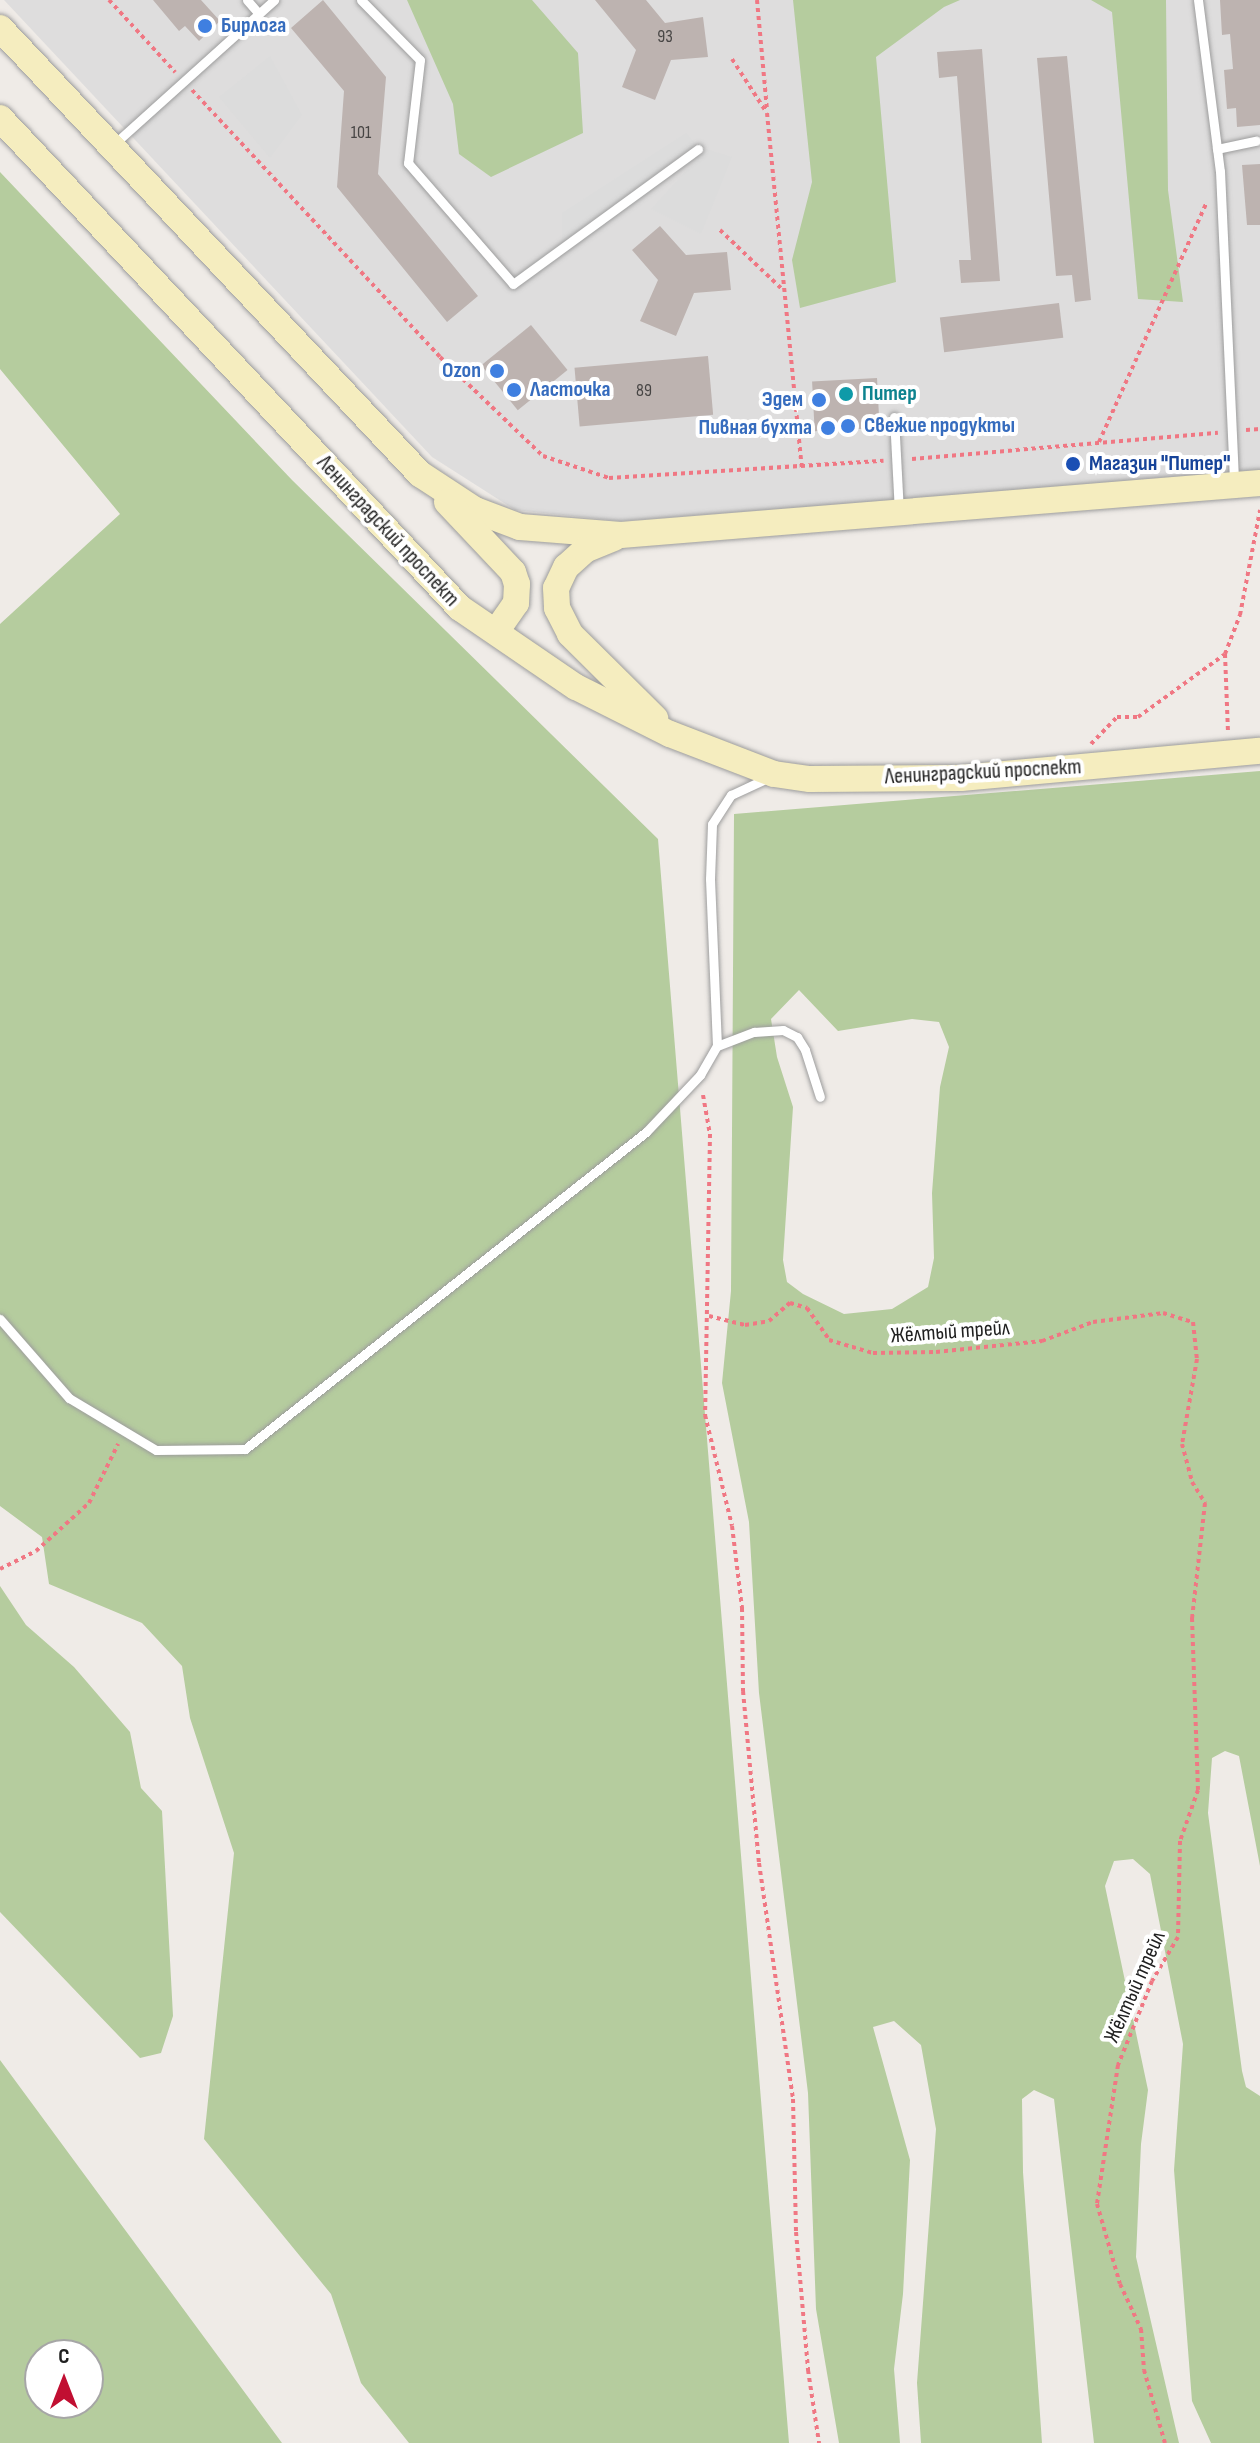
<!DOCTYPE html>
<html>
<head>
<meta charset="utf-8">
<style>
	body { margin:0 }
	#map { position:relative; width:1260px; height:2443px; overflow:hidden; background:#efebe7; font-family:"Sofia Sans Condensed",sans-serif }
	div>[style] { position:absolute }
	.residential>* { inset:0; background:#dedddd }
	.forest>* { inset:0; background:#b5cc9e }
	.parking>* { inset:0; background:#dcdcdc }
	.building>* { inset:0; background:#bdb3b0; transform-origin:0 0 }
	.path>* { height:4px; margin-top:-2px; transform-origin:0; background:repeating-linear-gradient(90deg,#f07783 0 4px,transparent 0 8px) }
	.roads { filter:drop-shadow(0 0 2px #9d9d9d) drop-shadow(0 0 2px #9d9d9d) }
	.service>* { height:9px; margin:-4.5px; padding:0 4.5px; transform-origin:4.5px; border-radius:4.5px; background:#fff }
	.secondary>* { height:26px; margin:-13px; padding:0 13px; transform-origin:13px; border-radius:13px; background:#f5edbf }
	.dots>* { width:22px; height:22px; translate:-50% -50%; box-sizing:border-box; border:4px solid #fff; border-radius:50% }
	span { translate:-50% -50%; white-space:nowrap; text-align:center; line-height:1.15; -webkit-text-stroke:8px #fff; paint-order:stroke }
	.number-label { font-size:18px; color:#474544 }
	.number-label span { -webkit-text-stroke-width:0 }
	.shop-label { font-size:22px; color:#366cbe; font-weight:700 }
	.left { translate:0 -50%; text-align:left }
	.right { translate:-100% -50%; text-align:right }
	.culture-label { font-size:22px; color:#0d838f; font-weight:700 }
	.transit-label { font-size:22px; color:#164399; font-weight:700 }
	.street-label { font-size:22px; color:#202020 }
	.north { position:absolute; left:24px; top:2339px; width:80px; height:80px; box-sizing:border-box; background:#fff; border:2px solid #a6a6a6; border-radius:50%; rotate:0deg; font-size:22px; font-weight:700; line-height:32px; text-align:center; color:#202020 }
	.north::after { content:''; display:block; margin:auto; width:28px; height:36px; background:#c10f32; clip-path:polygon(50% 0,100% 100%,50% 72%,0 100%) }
</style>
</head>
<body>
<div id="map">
	<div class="residential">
		<i style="clip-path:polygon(4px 0,1260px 0,1260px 473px,620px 521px,515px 510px,432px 457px)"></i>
	</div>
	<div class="forest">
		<i style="clip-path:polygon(407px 0,532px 0,578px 53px,583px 133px,491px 177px,459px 154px,453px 104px)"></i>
		<i style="clip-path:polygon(793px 0,960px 0,944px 7px,876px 57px,896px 282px,800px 308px,792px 260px,812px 182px)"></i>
		<i style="clip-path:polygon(1091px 0,1166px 0,1168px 190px,1183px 302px,1138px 299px,1112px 12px)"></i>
		<i style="clip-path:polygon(0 172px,292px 480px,658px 839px,789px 2443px,409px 2443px,361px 2383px,331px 2294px,204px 2139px,234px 1853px,190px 1718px,182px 1666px,142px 1623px,49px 1584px,42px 1537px,0 1506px,0 624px,120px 514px,0 369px)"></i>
		<i style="clip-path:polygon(evenodd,1260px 771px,1260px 1866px,1239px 1756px,1225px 1751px,1212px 1758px,1208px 1813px,1242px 2071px,1246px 2087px,1260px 2096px,1260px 2443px,1211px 2443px,1192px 2401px,1174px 2170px,1183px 2044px,1150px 1874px,1133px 1859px,1114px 1861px,1105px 1886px,1148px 2090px,1141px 2144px,1136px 2257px,1179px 2443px,1094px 2443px,1054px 2099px,1034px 2090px,1022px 2099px,1023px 2172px,1042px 2443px,921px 2443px,917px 2383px,936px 2129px,921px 2045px,894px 2021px,873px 2027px,910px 2160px,903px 2294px,894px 2369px,900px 2443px,839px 2443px,816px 2309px,808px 2093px,759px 1693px,749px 1522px,722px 1383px,731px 1291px,734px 814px,1260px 771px,799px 990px,838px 1031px,912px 1019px,939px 1022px,949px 1047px,940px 1087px,932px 1193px,934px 1258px,928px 1287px,892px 1309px,844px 1314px,803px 1294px,787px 1282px,783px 1260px,793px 1107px,777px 1057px,771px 1019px,799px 990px)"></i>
		<i style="clip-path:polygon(0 1586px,26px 1625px,74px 1667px,130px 1732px,141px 1788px,162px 1811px,173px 2016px,161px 2053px,140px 2058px,0 1912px)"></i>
		<i style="clip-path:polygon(evenodd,0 2060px,282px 2443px,0 2443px,0 2060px,40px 2355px,88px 2355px,88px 2403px,40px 2403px,40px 2355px)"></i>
	</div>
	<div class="parking">
		<i style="clip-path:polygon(270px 56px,302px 115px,270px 158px,219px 97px)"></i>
		<i style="clip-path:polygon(686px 133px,696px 144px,562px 243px,562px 213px)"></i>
		<i style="clip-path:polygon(706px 149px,732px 157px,701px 234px,651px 209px)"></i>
	</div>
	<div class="building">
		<i style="clip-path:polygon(153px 0,201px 0,220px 21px,199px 41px,185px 26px,179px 31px)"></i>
		<i style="clip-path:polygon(323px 0,386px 77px,378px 174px,478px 296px,447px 322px,337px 187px,344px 91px,291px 28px)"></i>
		<i style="clip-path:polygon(595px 0,646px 0,665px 23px,703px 17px,708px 57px,671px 60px,655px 100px,622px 87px,636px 50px)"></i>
		<i style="clip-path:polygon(1220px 0,1260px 0,1260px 125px,1237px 127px,1236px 108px,1227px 109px,1224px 70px,1233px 69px,1230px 34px,1222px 35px)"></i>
		<i style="clip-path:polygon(982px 49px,1000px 281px,961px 283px,959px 260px,971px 260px,957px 76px,939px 78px,937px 52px)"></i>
		<i style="clip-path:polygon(1067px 56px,1091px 300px,1075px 302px,1072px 275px,1056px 276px,1037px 58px)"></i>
		<i style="clip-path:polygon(1260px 164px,1260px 225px,1247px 225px,1242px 165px)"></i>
		<i style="clip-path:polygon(660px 226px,686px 255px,727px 252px,731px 290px,694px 293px,676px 336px,640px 321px,658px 280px,632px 250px)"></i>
		<i style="left:1059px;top:303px;width:35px;height:120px;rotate:83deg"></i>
		<i style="left:531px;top:325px;width:58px;height:64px;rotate:51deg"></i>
		<i style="left:708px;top:356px;width:59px;height:134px;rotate:85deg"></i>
		<i style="left:877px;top:378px;width:50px;height:65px;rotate:87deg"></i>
	</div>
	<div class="path">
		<i style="left:109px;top:0;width:98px;rotate:47.5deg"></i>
		<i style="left:757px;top:0;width:110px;rotate:84.8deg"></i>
		<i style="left:732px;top:59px;width:64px;rotate:57.1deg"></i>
		<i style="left:767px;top:113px;width:357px;rotate:84.4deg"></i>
		<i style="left:192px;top:90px;width:364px;rotate:47.1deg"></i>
		<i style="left:440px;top:357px;width:143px;rotate:43.9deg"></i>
		<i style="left:543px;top:456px;width:70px;rotate:18.4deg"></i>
		<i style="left:609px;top:478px;width:275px;rotate:-3.6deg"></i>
		<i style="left:720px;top:230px;width:87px;rotate:43.6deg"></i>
		<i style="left:1246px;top:430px;width:14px;rotate:-4deg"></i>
		<i style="left:1099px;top:442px;width:261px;rotate:-65.8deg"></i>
		<i style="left:912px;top:459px;width:307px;rotate:-4.9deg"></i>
		<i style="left:1225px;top:654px;width:78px;rotate:87.8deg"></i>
		<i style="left:1091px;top:744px;width:37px;rotate:-46deg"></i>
		<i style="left:1117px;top:717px;width:21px"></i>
		<i style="left:1138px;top:717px;width:107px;rotate:-35.9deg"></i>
		<i style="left:1225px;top:654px;width:42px;rotate:-69deg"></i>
		<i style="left:1240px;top:615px;width:107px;rotate:-79.2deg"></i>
		<i style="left:703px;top:1095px;width:40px;rotate:80deg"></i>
		<i style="left:710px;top:1134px;width:281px;rotate:91deg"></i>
		<i style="left:705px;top:1415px;width:114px;rotate:76.3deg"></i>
		<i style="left:732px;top:1526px;width:83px;rotate:83deg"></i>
		<i style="left:742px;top:1608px;width:83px;rotate:89.3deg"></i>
		<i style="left:743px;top:1691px;width:173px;rotate:84.7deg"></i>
		<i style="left:759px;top:1863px;width:238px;rotate:81.8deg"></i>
		<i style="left:793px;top:2099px;width:133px;rotate:88.7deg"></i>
		<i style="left:796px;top:2232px;width:139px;rotate:85deg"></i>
		<i style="left:808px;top:2370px;width:74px;rotate:81.4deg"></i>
		<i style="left:709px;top:1316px;width:37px;rotate:14deg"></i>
		<i style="left:745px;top:1325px;width:24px;rotate:-9deg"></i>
		<i style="left:769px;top:1321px;width:28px;rotate:-41deg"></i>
		<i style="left:790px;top:1303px;width:18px;rotate:16deg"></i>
		<i style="left:807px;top:1308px;width:39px;rotate:55deg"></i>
		<i style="left:829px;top:1340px;width:46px;rotate:16.5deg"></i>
		<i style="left:873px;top:1353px;width:63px;rotate:-0.9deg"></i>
		<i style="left:936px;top:1352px;width:107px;rotate:-5.9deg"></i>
		<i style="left:1042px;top:1341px;width:54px;rotate:-20.4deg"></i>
		<i style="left:1093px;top:1322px;width:71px;rotate:-7.3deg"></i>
		<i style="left:1163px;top:1313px;width:31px;rotate:17deg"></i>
		<i style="left:1193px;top:1322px;width:37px;rotate:84deg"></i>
		<i style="left:1197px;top:1359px;width:86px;rotate:100deg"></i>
		<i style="left:1182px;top:1444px;width:39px;rotate:75deg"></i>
		<i style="left:1192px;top:1482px;width:25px;rotate:58deg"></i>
		<i style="left:1205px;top:1503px;width:116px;rotate:96.4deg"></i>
		<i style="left:1192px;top:1618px;width:172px;rotate:88deg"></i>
		<i style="left:1198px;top:1790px;width:54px;rotate:109.4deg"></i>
		<i style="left:1180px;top:1841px;width:96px;rotate:91.2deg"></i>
		<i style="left:1178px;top:1937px;width:51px;rotate:120.6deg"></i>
		<i style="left:1152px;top:1981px;width:91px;rotate:112deg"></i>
		<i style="left:1118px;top:2065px;width:141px;rotate:98.6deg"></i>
		<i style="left:1097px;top:2204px;width:83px;rotate:74deg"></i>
		<i style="left:1120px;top:2284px;width:50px;rotate:65deg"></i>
		<i style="left:1141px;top:2329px;width:41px;rotate:85.8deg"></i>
		<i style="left:1144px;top:2370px;width:76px;rotate:74deg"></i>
		<i style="left:0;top:1569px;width:40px;rotate:-26.6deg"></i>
		<i style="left:36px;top:1551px;width:72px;rotate:-42.2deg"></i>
		<i style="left:89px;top:1503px;width:66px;rotate:-63.8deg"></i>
	</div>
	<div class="roads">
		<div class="service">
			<i style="left:247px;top:0;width:18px;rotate:49deg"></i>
			<i style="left:361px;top:0;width:84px;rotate:45.5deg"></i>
			<i style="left:420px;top:60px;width:104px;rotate:96.6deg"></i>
			<i style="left:408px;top:163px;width:160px;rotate:49deg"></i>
			<i style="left:513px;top:284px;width:229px;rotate:-36.1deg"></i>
			<i style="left:1198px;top:0;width:172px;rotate:82.7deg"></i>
			<i style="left:1220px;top:171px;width:312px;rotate:87.4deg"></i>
			<i style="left:113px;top:145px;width:217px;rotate:-42deg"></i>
			<i style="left:1217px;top:149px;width:40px;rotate:-12deg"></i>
			<i style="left:894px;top:417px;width:94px;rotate:87deg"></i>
			<i style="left:717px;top:1046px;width:167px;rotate:-92.4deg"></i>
			<i style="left:710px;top:879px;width:55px;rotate:-87.9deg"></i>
			<i style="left:712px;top:824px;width:35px;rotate:-57deg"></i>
			<i style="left:731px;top:795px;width:40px;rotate:-25deg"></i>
			<i style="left:0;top:1319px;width:105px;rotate:48.9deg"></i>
			<i style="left:69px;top:1398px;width:101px;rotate:30.9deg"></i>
			<i style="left:156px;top:1450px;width:89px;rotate:-0.6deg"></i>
			<i style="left:245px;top:1449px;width:511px;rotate:-38.33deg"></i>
			<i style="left:646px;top:1132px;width:79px;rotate:-46.5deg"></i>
			<i style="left:700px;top:1075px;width:34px;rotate:-60deg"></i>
			<i style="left:717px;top:1046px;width:40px;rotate:-21deg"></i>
			<i style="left:754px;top:1032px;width:29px;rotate:-4deg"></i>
			<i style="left:783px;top:1030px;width:16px;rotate:27deg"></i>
			<i style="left:797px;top:1037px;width:15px;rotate:58deg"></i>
			<i style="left:805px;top:1050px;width:49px;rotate:72.3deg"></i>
		</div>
		<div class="secondary">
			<i style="left:0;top:28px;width:613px;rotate:46.72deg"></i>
			<i style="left:420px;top:474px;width:66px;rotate:33.2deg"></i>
			<i style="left:475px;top:510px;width:48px;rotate:20.7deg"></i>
			<i style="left:520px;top:527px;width:101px;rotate:4.5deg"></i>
			<i style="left:621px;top:535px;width:641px;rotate:-4.65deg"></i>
			<i style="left:0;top:118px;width:672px;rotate:46.81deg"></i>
			<i style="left:460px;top:608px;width:140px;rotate:34.3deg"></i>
			<i style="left:576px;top:687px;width:105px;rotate:26.6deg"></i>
			<i style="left:670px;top:734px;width:111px;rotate:21deg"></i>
			<i style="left:774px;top:774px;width:36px;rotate:8deg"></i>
			<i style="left:810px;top:779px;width:151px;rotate:-0.4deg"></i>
			<i style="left:961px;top:778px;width:300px;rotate:-5.2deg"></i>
			<i style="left:447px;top:502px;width:96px;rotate:46.7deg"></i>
			<i style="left:513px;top:572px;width:13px;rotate:72deg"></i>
			<i style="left:517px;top:584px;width:19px;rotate:93deg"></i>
			<i style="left:516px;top:603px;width:35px;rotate:125deg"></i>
			<i style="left:614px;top:538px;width:31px;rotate:158deg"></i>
			<i style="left:585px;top:550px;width:25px;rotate:138deg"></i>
			<i style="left:566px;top:567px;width:23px;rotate:115deg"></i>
			<i style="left:556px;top:588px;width:20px;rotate:87deg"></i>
			<i style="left:557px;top:608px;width:29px;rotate:63deg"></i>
			<i style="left:570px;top:634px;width:120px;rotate:44.7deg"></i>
		</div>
	</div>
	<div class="dots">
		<i style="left:205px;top:26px;background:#3f7fe0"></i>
		<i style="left:497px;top:371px;background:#3f7fe0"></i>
		<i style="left:514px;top:390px;background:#3f7fe0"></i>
		<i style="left:846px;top:394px;background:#0f9aa8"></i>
		<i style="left:819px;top:400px;background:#3f7fe0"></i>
		<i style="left:848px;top:426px;background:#3f7fe0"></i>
		<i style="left:828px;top:428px;background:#3f7fe0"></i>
		<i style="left:1073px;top:464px;background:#1a4fb4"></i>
	</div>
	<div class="number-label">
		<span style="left:665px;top:37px">93</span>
		<span style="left:361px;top:133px">101</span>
		<span style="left:644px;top:391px">89</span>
	</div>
	<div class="shop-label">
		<span class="left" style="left:221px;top:26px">Бирлога</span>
		<span class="right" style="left:481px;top:371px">Ozon</span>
		<span class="left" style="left:530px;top:390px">Ласточка</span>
		<span class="right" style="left:803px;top:400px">Эдем</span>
		<span class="left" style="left:864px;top:426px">Свежие продукты</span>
		<span class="right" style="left:812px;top:428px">Пивная бухта</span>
	</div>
	<div class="culture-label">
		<span class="left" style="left:862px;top:394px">Питер</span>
	</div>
	<div class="transit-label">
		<span class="left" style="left:1089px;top:464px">Магазин "Питер"</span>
	</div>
	<div class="street-label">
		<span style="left:388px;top:531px;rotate:47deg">Ленинградский проспект</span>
		<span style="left:983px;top:772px;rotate:-3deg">Ленинградский проспект</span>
		<span style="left:950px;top:1332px;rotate:-4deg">Жёлтый трейл</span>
		<span style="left:1135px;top:1987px;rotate:-66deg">Жёлтый трейл</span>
	</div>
	<div class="north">С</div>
</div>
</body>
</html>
